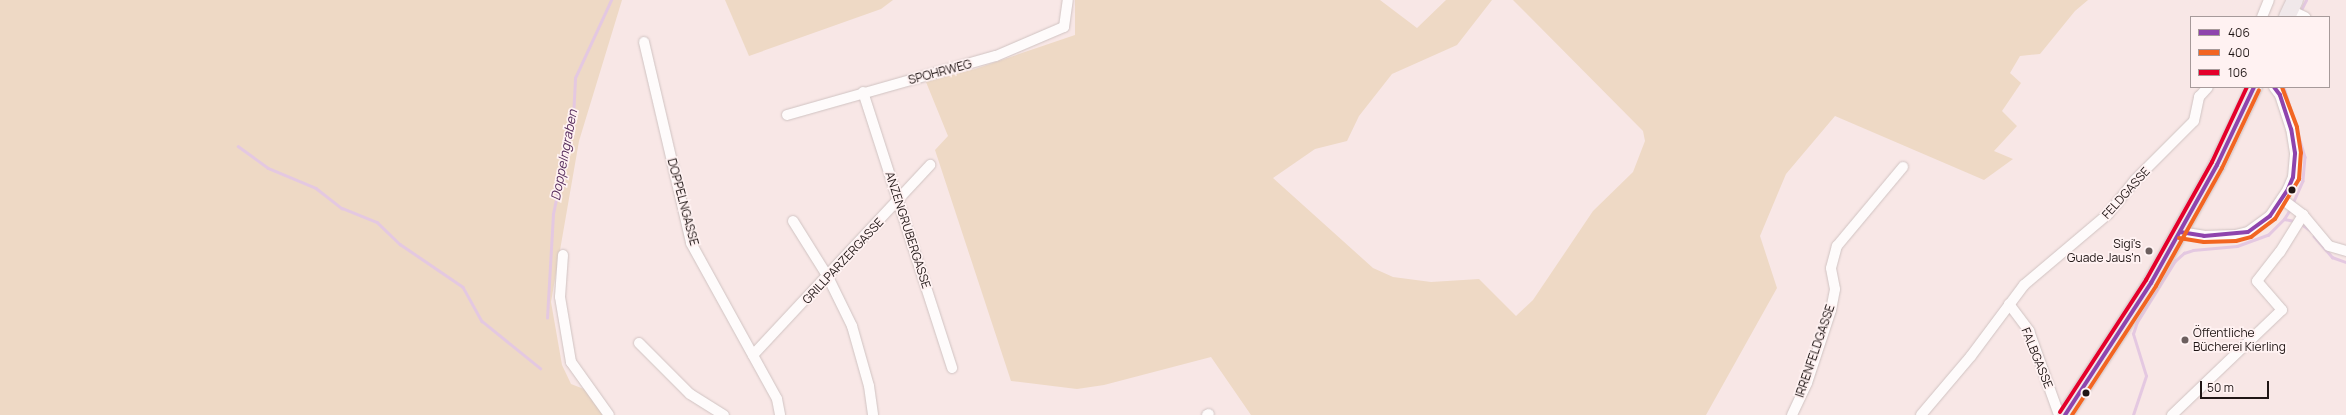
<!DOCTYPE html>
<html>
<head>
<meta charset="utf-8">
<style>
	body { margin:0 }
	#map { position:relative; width:2346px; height:415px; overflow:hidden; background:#f8e7e6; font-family:Manrope,sans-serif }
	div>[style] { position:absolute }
	.green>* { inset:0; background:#eed9c5 }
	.stream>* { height:2.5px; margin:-1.25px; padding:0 1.25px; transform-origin:1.25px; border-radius:1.25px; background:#e4c8e1 }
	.roads { filter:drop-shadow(0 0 1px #d0c3c2) drop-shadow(0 0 1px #d0c3c2) }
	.minor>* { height:10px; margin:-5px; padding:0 5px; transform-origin:5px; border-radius:5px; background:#fefbfb }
	.primary>* { height:16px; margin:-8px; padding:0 8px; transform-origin:8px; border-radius:8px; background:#f0e8ea }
	.bus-1>* { height:4px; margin:-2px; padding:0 2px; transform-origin:2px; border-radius:2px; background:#8e44ad }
	.bus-2>* { height:4px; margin:-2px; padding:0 2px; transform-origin:2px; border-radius:2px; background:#f26522 }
	.bus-3>* { height:4px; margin:-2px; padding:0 2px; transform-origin:2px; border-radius:2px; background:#e4002b }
	.dots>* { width:11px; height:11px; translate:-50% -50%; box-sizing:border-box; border:2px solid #fff2f2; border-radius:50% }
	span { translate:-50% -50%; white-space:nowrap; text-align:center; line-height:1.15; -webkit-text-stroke:3.5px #fff2f2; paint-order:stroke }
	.street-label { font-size:12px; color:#201615 }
	.poi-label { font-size:12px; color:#201615 }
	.right { translate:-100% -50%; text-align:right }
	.left { translate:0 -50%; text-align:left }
	.water-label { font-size:13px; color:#552b5b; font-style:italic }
	.legend { position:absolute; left:2190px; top:16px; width:140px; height:72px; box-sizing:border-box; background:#fff2f2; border:1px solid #a69a9a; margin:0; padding:5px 7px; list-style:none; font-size:12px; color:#201615 }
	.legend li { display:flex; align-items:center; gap:8px; height:20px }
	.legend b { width:20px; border:1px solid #a69a9a }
	.scale { position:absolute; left:2200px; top:381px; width:69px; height:18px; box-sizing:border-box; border:2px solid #201615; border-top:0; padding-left:5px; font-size:12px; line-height:14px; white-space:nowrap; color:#201615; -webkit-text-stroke:3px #fff2f2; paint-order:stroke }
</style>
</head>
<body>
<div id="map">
	<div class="green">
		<i style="clip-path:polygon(0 0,622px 0,579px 141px,551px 302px,562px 365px,571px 384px,589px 391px,606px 415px,0 415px)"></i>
		<i style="clip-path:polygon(725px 0,893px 0,881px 9px,749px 56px)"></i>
		<i style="clip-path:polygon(1075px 0,1380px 0,1417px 28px,1446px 0,1492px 0,1457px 45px,1392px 74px,1359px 116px,1347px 141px,1315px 149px,1273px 178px,1373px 268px,1393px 277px,1431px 282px,1479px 279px,1516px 316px,1533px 300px,1593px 211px,1633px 172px,1645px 141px,1643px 131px,1513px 0,2088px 0,2075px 11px,2040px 54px,2020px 56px,2010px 73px,2021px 83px,2002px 111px,2017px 126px,1994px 151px,2013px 159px,1984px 180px,1835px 116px,1786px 174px,1760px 236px,1777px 288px,1706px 415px,1251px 415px,1211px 357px,1104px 385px,1077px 389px,1011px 381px,935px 150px,948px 136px,926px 82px,975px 69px,1075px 35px)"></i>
	</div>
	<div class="stream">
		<i style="left:2300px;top:12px;width:13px;rotate:-63deg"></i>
		<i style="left:2284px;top:87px;width:73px;rotate:73.3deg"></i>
		<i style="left:2305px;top:157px;width:24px;rotate:95deg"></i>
		<i style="left:2303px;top:181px;width:24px;rotate:114deg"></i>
		<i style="left:238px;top:146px;width:37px;rotate:36deg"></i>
		<i style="left:268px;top:168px;width:52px;rotate:22.6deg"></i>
		<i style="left:316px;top:188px;width:33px;rotate:38deg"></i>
		<i style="left:342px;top:208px;width:38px;rotate:22deg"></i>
		<i style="left:377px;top:222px;width:32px;rotate:44deg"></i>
		<i style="left:400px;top:244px;width:76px;rotate:34.3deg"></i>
		<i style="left:463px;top:287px;width:39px;rotate:61deg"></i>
		<i style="left:482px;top:321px;width:75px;rotate:39deg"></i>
		<i style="left:2284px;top:219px;width:10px;rotate:11deg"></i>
		<i style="left:2303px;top:225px;width:9px;rotate:36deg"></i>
		<i style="left:2314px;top:236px;width:28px;rotate:49deg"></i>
		<i style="left:2332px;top:257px;width:15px;rotate:20deg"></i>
		<i style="left:547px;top:318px;width:104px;rotate:-86.7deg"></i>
		<i style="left:553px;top:214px;width:98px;rotate:-78.2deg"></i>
		<i style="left:573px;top:118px;width:40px;rotate:-87.1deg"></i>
		<i style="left:575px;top:78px;width:86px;rotate:-65.2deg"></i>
		<i style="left:2133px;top:415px;width:41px;rotate:-71.6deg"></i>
		<i style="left:2146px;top:376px;width:44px;rotate:-107.2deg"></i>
		<i style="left:2133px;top:334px;width:13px;rotate:-72deg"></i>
		<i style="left:2137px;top:322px;width:72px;rotate:-58.1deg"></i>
		<i style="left:2175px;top:261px;width:12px;rotate:-42deg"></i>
		<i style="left:2184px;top:253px;width:9px;rotate:-18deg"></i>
		<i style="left:2193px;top:250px;width:44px;rotate:-5.2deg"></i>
		<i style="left:2237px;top:246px;width:33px;rotate:-20deg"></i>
		<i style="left:2268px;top:235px;width:23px;rotate:-45deg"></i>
		<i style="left:2284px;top:219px;width:13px;rotate:-58deg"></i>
	</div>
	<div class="roads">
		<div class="minor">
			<i style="left:2290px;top:10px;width:17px;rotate:25deg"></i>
			<i style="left:2262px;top:17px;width:18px;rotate:-68deg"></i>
			<i style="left:644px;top:42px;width:206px;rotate:76.8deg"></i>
			<i style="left:691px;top:243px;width:178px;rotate:61.1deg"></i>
			<i style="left:777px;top:399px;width:16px;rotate:79deg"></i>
			<i style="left:863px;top:92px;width:290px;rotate:72.1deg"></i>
			<i style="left:787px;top:115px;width:217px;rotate:-15.8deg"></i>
			<i style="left:996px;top:56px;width:74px;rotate:-23.1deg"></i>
			<i style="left:1064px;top:27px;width:27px;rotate:-82deg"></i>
			<i style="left:2282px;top:199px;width:26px;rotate:37deg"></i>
			<i style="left:2303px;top:215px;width:40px;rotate:50deg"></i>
			<i style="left:2329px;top:246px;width:18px;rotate:16deg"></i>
			<i style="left:793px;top:221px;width:66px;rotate:58deg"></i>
			<i style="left:828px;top:277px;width:55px;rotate:63.9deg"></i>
			<i style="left:852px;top:326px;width:62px;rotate:74.2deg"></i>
			<i style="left:869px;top:386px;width:29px;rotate:82deg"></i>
			<i style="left:2180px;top:232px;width:24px;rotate:9deg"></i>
			<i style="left:2204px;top:236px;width:31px;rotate:-2deg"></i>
			<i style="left:2235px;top:235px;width:13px;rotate:-13deg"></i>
			<i style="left:2248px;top:232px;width:27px;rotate:-36deg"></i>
			<i style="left:2270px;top:216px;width:32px;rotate:-56deg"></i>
			<i style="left:2288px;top:189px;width:13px;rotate:-67deg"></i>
			<i style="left:2293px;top:177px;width:24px;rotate:-85deg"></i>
			<i style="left:2295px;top:153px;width:24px;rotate:-99deg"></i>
			<i style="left:2291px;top:129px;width:36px;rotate:-108deg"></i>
			<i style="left:2280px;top:95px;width:10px;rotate:-127deg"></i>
			<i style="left:563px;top:255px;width:42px;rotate:94.1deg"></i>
			<i style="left:560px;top:297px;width:66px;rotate:80.4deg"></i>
			<i style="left:571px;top:362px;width:65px;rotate:54.4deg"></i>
			<i style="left:2009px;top:304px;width:34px;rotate:53deg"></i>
			<i style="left:2029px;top:331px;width:89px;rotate:70.3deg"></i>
			<i style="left:639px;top:343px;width:72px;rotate:45deg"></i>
			<i style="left:690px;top:394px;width:40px;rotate:32deg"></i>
			<i style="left:753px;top:355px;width:260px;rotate:-47deg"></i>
			<i style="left:1207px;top:415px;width:2px;rotate:-27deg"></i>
			<i style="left:1792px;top:415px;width:35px;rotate:-65deg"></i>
			<i style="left:1807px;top:383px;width:77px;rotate:-71.8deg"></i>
			<i style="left:1831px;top:310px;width:21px;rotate:-79deg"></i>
			<i style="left:1835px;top:289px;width:21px;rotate:-101deg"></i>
			<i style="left:1831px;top:268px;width:23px;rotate:-75deg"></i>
			<i style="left:1837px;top:246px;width:103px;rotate:-50.1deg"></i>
			<i style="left:1921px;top:415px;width:77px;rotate:-49.7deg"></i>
			<i style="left:1971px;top:356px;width:89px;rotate:-53.3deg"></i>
			<i style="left:2024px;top:285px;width:110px;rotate:-40.2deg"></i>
			<i style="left:2108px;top:214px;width:43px;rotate:-51.5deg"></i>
			<i style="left:2135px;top:180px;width:83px;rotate:-45deg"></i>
			<i style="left:2194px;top:121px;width:25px;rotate:-78deg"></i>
			<i style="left:2199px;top:97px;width:13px;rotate:-48deg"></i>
			<i style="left:2172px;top:415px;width:152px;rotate:-43.7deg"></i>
			<i style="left:2282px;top:310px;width:38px;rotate:-131deg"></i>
			<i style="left:2257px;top:281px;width:37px;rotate:-52deg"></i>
			<i style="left:2280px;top:252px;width:44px;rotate:-58.1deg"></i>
		</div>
		<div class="primary">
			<i style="left:2287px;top:17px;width:19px;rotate:-65deg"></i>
			<i style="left:2065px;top:415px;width:158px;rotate:-56.9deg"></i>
			<i style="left:2151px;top:283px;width:135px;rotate:-60.8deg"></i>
			<i style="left:2217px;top:165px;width:86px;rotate:-64.6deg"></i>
		</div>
	</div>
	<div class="bus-1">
		<i style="left:2180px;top:232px;width:24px;rotate:9deg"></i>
		<i style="left:2204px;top:236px;width:44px;rotate:-5.2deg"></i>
		<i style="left:2248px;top:232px;width:27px;rotate:-36deg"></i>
		<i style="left:2270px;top:216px;width:32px;rotate:-56deg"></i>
		<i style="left:2288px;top:189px;width:13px;rotate:-67deg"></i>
		<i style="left:2293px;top:177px;width:24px;rotate:-85deg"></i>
		<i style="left:2295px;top:153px;width:24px;rotate:-99deg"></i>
		<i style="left:2291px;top:129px;width:36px;rotate:-108deg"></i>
		<i style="left:2280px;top:95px;width:10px;rotate:-127deg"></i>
		<i style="left:2065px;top:415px;width:158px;rotate:-56.9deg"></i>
		<i style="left:2151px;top:283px;width:135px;rotate:-60.8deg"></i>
		<i style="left:2217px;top:165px;width:86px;rotate:-64.6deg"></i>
	</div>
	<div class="bus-2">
		<i style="left:2179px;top:238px;width:25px;rotate:9deg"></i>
		<i style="left:2204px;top:242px;width:32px;rotate:-2deg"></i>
		<i style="left:2236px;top:241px;width:16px;rotate:-15deg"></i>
		<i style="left:2251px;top:237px;width:30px;rotate:-37deg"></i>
		<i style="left:2275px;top:219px;width:47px;rotate:-59deg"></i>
		<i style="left:2299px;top:179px;width:26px;rotate:-86deg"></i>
		<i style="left:2301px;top:153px;width:26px;rotate:-99deg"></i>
		<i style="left:2297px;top:127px;width:43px;rotate:-110.6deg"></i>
		<i style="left:2072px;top:415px;width:154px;rotate:-56.9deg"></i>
		<i style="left:2156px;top:286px;width:135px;rotate:-60.8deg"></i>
		<i style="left:2222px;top:168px;width:86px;rotate:-64.6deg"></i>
	</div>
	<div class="bus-3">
		<i style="left:2060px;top:412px;width:158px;rotate:-56.9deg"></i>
		<i style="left:2146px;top:280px;width:135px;rotate:-60.8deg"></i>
		<i style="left:2212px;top:162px;width:83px;rotate:-65deg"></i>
	</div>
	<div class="dots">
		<i style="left:2292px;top:190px;background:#201615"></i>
		<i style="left:2149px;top:251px;background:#6c5f5e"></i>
		<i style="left:2185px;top:340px;background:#6c5f5e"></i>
		<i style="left:2086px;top:393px;background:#201615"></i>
	</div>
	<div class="street-label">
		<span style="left:940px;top:72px;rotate:-15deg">SPOHRWEG</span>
		<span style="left:2126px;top:193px;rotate:-48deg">FELDGASSE</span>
		<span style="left:683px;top:202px;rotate:75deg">DOPPELNGASSE</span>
		<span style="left:908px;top:230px;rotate:72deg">ANZENGRUBERGASSE</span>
		<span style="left:843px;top:261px;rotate:-47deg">GRILLPARZERGASSE</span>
		<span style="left:1815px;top:351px;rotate:-71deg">IRRENFELDGASSE</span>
		<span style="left:2037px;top:358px;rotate:68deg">FALBGASSE</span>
	</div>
	<div class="poi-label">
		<span class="right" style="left:2141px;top:251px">Sigi's<br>Guade Jaus'n</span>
		<span class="left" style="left:2193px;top:340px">Öffentliche<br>Bücherei Kierling</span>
	</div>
	<div class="water-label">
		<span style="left:564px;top:155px;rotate:-79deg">Doppelngraben</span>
	</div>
	<ul class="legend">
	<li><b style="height:5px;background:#8e44ad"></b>406</li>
	<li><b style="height:5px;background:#f26522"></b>400</li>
	<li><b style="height:5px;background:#e4002b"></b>106</li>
	</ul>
	<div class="scale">50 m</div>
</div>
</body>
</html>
